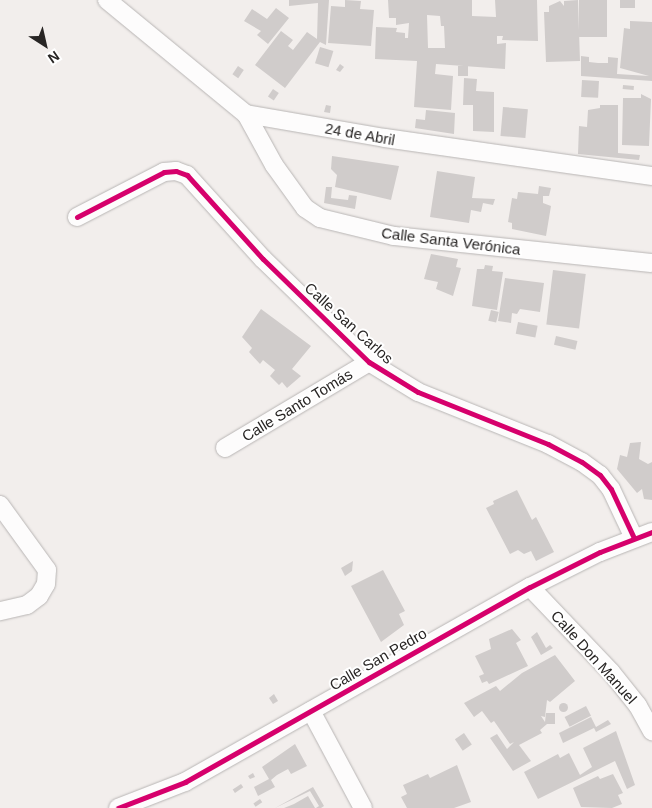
<!DOCTYPE html>
<html>
<head>
<meta charset="utf-8">
<style>
	body { margin:0 }
	#map { position:relative; width:652px; height:808px; overflow:hidden; background:#f2eeec; font-family:Helvetica,sans-serif }
	div>[style] { position:absolute }
	.building>* { inset:0; background:#d0cccb; transform-origin:0 0 }
	.round { border-radius:50% }
	.roads { filter:drop-shadow(0 0 1px #b8b5b4) drop-shadow(0 0 1px #b8b5b4) }
	.minor>* { height:18px; margin:-9px; padding:0 9px; transform-origin:9px; border-radius:9px; background:#fdfcfc }
	.cycleway>* { height:5px; margin:-2.5px; padding:0 2.5px; transform-origin:2.5px; border-radius:2.5px; background:#d6006c }
	span { translate:-50% -50%; white-space:nowrap; text-align:center; line-height:1.15; -webkit-text-stroke:4px #fff; paint-order:stroke }
	.street-label { font-size:15px; color:#282524 }
	.north { position:absolute; left:20px; top:20px; width:50px; height:50px; -webkit-text-stroke:4px #fff; paint-order:stroke; rotate:145deg; font-size:14px; font-weight:700; line-height:20px; text-align:center; color:#282524 }
	.north::after { content:''; display:block; margin:auto; width:18px; height:22px; background:#282524; clip-path:polygon(50% 0,100% 100%,50% 72%,0 100%) }
</style>
</head>
<body>
<div id="map">
	<div class="building">
		<i style="clip-path:polygon(289px 0,329px 0,326px 45px,320px 42px,285px 88px,255px 65px,281px 31px,293px 40px,288px 46px,293px 50px,307px 32px,317px 39px,318px 3px,289px 6px)"></i>
		<i style="clip-path:polygon(345px 0,361px 1px,360px 9px,374px 10px,371px 46px,328px 43px,331px 6px,345px 7px)"></i>
		<i style="clip-path:polygon(evenodd,388px 0,472px 0,472px 16px,496px 17px,495px 0,537px 0,538px 41px,502px 40px,503px 36px,497px 36px,497px 44px,506px 43px,505px 69px,436px 64px,435px 74px,453px 76px,451px 110px,414px 107px,417px 61px,375px 59px,376px 27px,397px 28px,396px 32px,405px 33px,405px 38px,408px 38px,409px 23px,396px 25px,396px 18px,389px 18px,388px 0,427px 15px,440px 16px,441px 26px,444px 26px,445px 48px,428px 48px,427px 15px)"></i>
		<i style="clip-path:polygon(578px 0,580px 61px,546px 62px,544px 12px,549px 12px,549px 6px,560px 1px,564px 6px,564px 1px)"></i>
		<i style="left:579px;top:0;width:28px;height:37px"></i>
		<i style="left:620px;top:0;width:15px;height:8px"></i>
		<i style="clip-path:polygon(276px 8px,289px 18px,268px 44px,257px 35px,261px 31px,244px 21px,252px 9px,267px 19px)"></i>
		<i style="clip-path:polygon(630px 21px,652px 22px,652px 81px,581px 76px,581px 56px,589px 57px,589px 62px,598px 63px,608px 63px,608px 57px,618px 58px,617px 74px,649px 76px,620px 68px,624px 28px,630px 29px)"></i>
		<i style="left:320px;top:47px;width:14px;height:17px;rotate:17deg"></i>
		<i style="clip-path:polygon(340px 64px,344px 67px,340px 72px,336px 70px)"></i>
		<i style="left:238px;top:66px;width:7px;height:10px;rotate:34deg"></i>
		<i style="left:458px;top:66px;width:10px;height:10px"></i>
		<i style="clip-path:polygon(464px 78px,477px 79px,476px 91px,494px 92px,494px 132px,473px 131px,473px 105px,463px 105px)"></i>
		<i style="left:582px;top:80px;width:17px;height:17px;rotate:3deg"></i>
		<i style="left:623px;top:85px;width:11px;height:4px;rotate:5deg"></i>
		<i style="left:273px;top:89px;width:7px;height:9px;rotate:34deg"></i>
		<i style="clip-path:polygon(641px 94px,651px 99px,649px 146px,622px 145px,623px 98px,641px 98px)"></i>
		<i style="clip-path:polygon(326px 105px,331px 106px,330px 113px,324px 112px)"></i>
		<i style="clip-path:polygon(600px 105px,618px 105px,618px 153px,640px 155px,639px 160px,578px 154px,579px 126px,587px 127px,588px 110px,600px 108px)"></i>
		<i style="left:503px;top:107px;width:25px;height:29px;rotate:5deg"></i>
		<i style="clip-path:polygon(426px 110px,455px 113px,454px 134px,415px 128px,416px 119px,425px 120px)"></i>
		<i style="clip-path:polygon(332px 156px,399px 166px,391px 200px,335px 187px,337px 175px,331px 169px)"></i>
		<i style="clip-path:polygon(437px 171px,475px 177px,472px 198px,495px 199px,493px 205px,483px 203px,481px 212px,471px 210px,469px 223px,430px 217px)"></i>
		<i style="clip-path:polygon(539px 186px,551px 188px,549px 196px,543px 196px,543px 203px,551px 206px,546px 236px,512px 229px,512px 223px,508px 222px,512px 198px,517px 199px,518px 192px,538px 194px)"></i>
		<i style="clip-path:polygon(326px 187px,332px 187px,331px 198px,348px 200px,349px 195px,357px 196px,355px 209px,324px 203px)"></i>
		<i style="clip-path:polygon(431px 254px,458px 259px,456px 267px,461px 268px,453px 296px,436px 289px,438px 282px,424px 279px)"></i>
		<i style="clip-path:polygon(485px 265px,493px 266px,492px 271px,503px 272px,497px 310px,472px 306px,477px 269px,484px 269px)"></i>
		<i style="left:553px;top:270px;width:33px;height:55px;rotate:7deg"></i>
		<i style="clip-path:polygon(505px 278px,544px 283px,540px 312px,520px 309px,517px 314px,512px 313px,511px 323px,498px 321px)"></i>
		<i style="clip-path:polygon(261px 309px,311px 346px,292px 369px,301px 376px,287px 388px,282px 382px,279px 385px,270px 376px,275px 370px,263px 360px,260px 364px,249px 352px,252px 348px,242px 337px)"></i>
		<i style="left:491px;top:310px;width:8px;height:11px;rotate:14deg"></i>
		<i style="left:518px;top:322px;width:20px;height:12px;rotate:11deg"></i>
		<i style="left:556px;top:336px;width:22px;height:9px;rotate:13deg"></i>
		<i style="clip-path:polygon(641px 442px,639px 459px,648px 464px,652px 462px,652px 500px,644px 499px,642px 489px,637px 493px,617px 469px,620px 455px,627px 457px,630px 443px)"></i>
		<i style="clip-path:polygon(517px 490px,532px 520px,536px 517px,554px 552px,536px 561px,531px 551px,524px 554px,518px 550px,510px 554px,486px 508px,494px 504px,493px 501px)"></i>
		<i style="clip-path:polygon(353px 561px,352px 571px,345px 576px,341px 568px)"></i>
		<i style="clip-path:polygon(383px 570px,405px 611px,399px 614px,404px 625px,381px 642px,351px 586px)"></i>
		<i style="clip-path:polygon(512px 629px,521px 640px,516px 643px,528px 666px,489px 684px,487px 681px,482px 683px,479px 676px,484px 674px,475px 656px,491px 649px,489px 639px)"></i>
		<i style="clip-path:polygon(537px 632px,546px 648px,550px 645px,553px 648px,541px 655px,531px 637px)"></i>
		<i style="clip-path:polygon(555px 655px,575px 681px,550px 702px,547px 700px,545px 717px,541px 716px,545px 722px,546px 713px,555px 713px,555px 724px,547px 724px,540px 730px,542px 733px,519px 745px,531px 761px,513px 771px,490px 738px,497px 734px,507px 749px,514px 742px,510px 744px,494px 721px,491px 723px,482px 711px,474px 717px,464px 703px,496px 686px,500px 691px,522px 673px)"></i>
		<i style="clip-path:polygon(274px 694px,278px 701px,273px 704px,269px 698px)"></i>
		<i class="round" style="left:558.5px;top:702.5px;width:9px;height:9px"></i>
		<i style="left:586px;top:706px;width:11px;height:24px;rotate:63deg"></i>
		<i style="clip-path:polygon(591px 717px,596px 727px,608px 720px,611px 724px,596px 732px,594px 728px,563px 743px,559px 733px)"></i>
		<i style="clip-path:polygon(616px 731px,635px 785px,627px 789px,615px 761px,538px 799px,524px 772px,558px 754px,560px 758px,569px 753px,580px 775px,592px 767px,583px 748px)"></i>
		<i style="left:464px;top:733px;width:14px;height:11px;rotate:56deg"></i>
		<i style="clip-path:polygon(295px 744px,307px 766px,291px 774px,288px 769px,277px 775px,271px 780px,275px 787px,258px 796px,254px 787px,269px 779px,262px 767px)"></i>
		<i style="clip-path:polygon(457px 765px,471px 802px,454px 808px,407px 808px,401px 797px,407px 794px,403px 785px,428px 774px,430px 778px)"></i>
		<i style="clip-path:polygon(253px 773px,255px 777px,250px 779px,248px 776px)"></i>
		<i style="clip-path:polygon(613px 774px,623px 793px,618px 795px,622px 804px,612px 808px,581px 807px,573px 788px,598px 776px,600px 779px)"></i>
		<i style="left:241px;top:784px;width:4px;height:10px;rotate:56deg"></i>
		<i style="clip-path:polygon(313px 787px,324px 806px,321px 808px,316px 808px,319px 806px,310px 791px,275px 808px)"></i>
		<i style="clip-path:polygon(308px 796px,315px 808px,284px 808px,294px 804px)"></i>
		<i style="left:260px;top:799px;width:4px;height:8px;rotate:56deg"></i>
	</div>
	<div class="roads">
		<div class="minor">
			<i style="left:107px;top:0;width:180px;rotate:39.4deg"></i>
			<i style="left:246px;top:114px;width:141px;rotate:9.8deg"></i>
			<i style="left:385px;top:138px;width:270px;rotate:8.1deg"></i>
			<i style="left:246px;top:114px;width:58px;rotate:61.2deg"></i>
			<i style="left:274px;top:165px;width:53px;rotate:54.2deg"></i>
			<i style="left:305px;top:208px;width:18px;rotate:34deg"></i>
			<i style="left:320px;top:218px;width:76px;rotate:13.7deg"></i>
			<i style="left:394px;top:236px;width:259px;rotate:6deg"></i>
			<i style="left:77px;top:217px;width:98px;rotate:-27.3deg"></i>
			<i style="left:164px;top:172px;width:12px;rotate:-5deg"></i>
			<i style="left:176px;top:171px;width:12px;rotate:20deg"></i>
			<i style="left:187px;top:175px;width:113px;rotate:47.9deg"></i>
			<i style="left:263px;top:259px;width:148px;rotate:44.2deg"></i>
			<i style="left:369px;top:362px;width:57px;rotate:31.5deg"></i>
			<i style="left:418px;top:392px;width:140px;rotate:21.8deg"></i>
			<i style="left:548px;top:444px;width:38px;rotate:28deg"></i>
			<i style="left:582px;top:462px;width:22px;rotate:36deg"></i>
			<i style="left:600px;top:475px;width:18px;rotate:52deg"></i>
			<i style="left:611px;top:489px;width:54px;rotate:64.9deg"></i>
			<i style="left:225px;top:448px;width:168px;rotate:-30.8deg"></i>
			<i style="left:0;top:505px;width:80px;rotate:54.1deg"></i>
			<i style="left:47px;top:570px;width:14px;rotate:94deg"></i>
			<i style="left:46px;top:584px;width:14px;rotate:120deg"></i>
			<i style="left:39px;top:596px;width:15px;rotate:143deg"></i>
			<i style="left:27px;top:605px;width:28px;rotate:167deg"></i>
			<i style="left:530px;top:587px;width:117px;rotate:46.4deg"></i>
			<i style="left:611px;top:672px;width:43px;rotate:51.5deg"></i>
			<i style="left:638px;top:706px;width:29px;rotate:61deg"></i>
			<i style="left:311px;top:711px;width:110px;rotate:61.8deg"></i>
			<i style="left:118px;top:808px;width:72px;rotate:-21.2deg"></i>
			<i style="left:185px;top:782px;width:396px;rotate:-29.5deg"></i>
			<i style="left:530px;top:587px;width:78px;rotate:-26.6deg"></i>
			<i style="left:600px;top:552px;width:56px;rotate:-21deg"></i>
		</div>
	</div>
	<div class="cycleway">
		<i style="left:77px;top:217px;width:98px;rotate:-27.3deg"></i>
		<i style="left:164px;top:172px;width:12px;rotate:-5deg"></i>
		<i style="left:176px;top:171px;width:12px;rotate:20deg"></i>
		<i style="left:187px;top:175px;width:113px;rotate:47.9deg"></i>
		<i style="left:263px;top:259px;width:148px;rotate:44.2deg"></i>
		<i style="left:369px;top:362px;width:57px;rotate:31.5deg"></i>
		<i style="left:418px;top:392px;width:140px;rotate:21.8deg"></i>
		<i style="left:548px;top:444px;width:38px;rotate:28deg"></i>
		<i style="left:582px;top:462px;width:22px;rotate:36deg"></i>
		<i style="left:600px;top:475px;width:18px;rotate:52deg"></i>
		<i style="left:611px;top:489px;width:54px;rotate:64.9deg"></i>
		<i style="left:118px;top:808px;width:72px;rotate:-21.2deg"></i>
		<i style="left:185px;top:782px;width:396px;rotate:-29.5deg"></i>
		<i style="left:530px;top:587px;width:78px;rotate:-26.6deg"></i>
		<i style="left:600px;top:552px;width:56px;rotate:-21deg"></i>
	</div>
	<div class="street-label">
		<span style="left:360px;top:134px;rotate:10deg">24 de Abril</span>
		<span style="left:451px;top:241px;rotate:7deg">Calle Santa Verónica</span>
		<span style="left:349px;top:323px;rotate:42deg">Calle San Carlos</span>
		<span style="left:297px;top:405px;rotate:-31deg">Calle Santo Tomás</span>
		<span style="left:594px;top:657px;rotate:48deg">Calle Don Manuel</span>
		<span style="left:378px;top:659px;rotate:-30deg">Calle San Pedro</span>
	</div>
	<div class="north">N</div>
</div>
</body>
</html>
